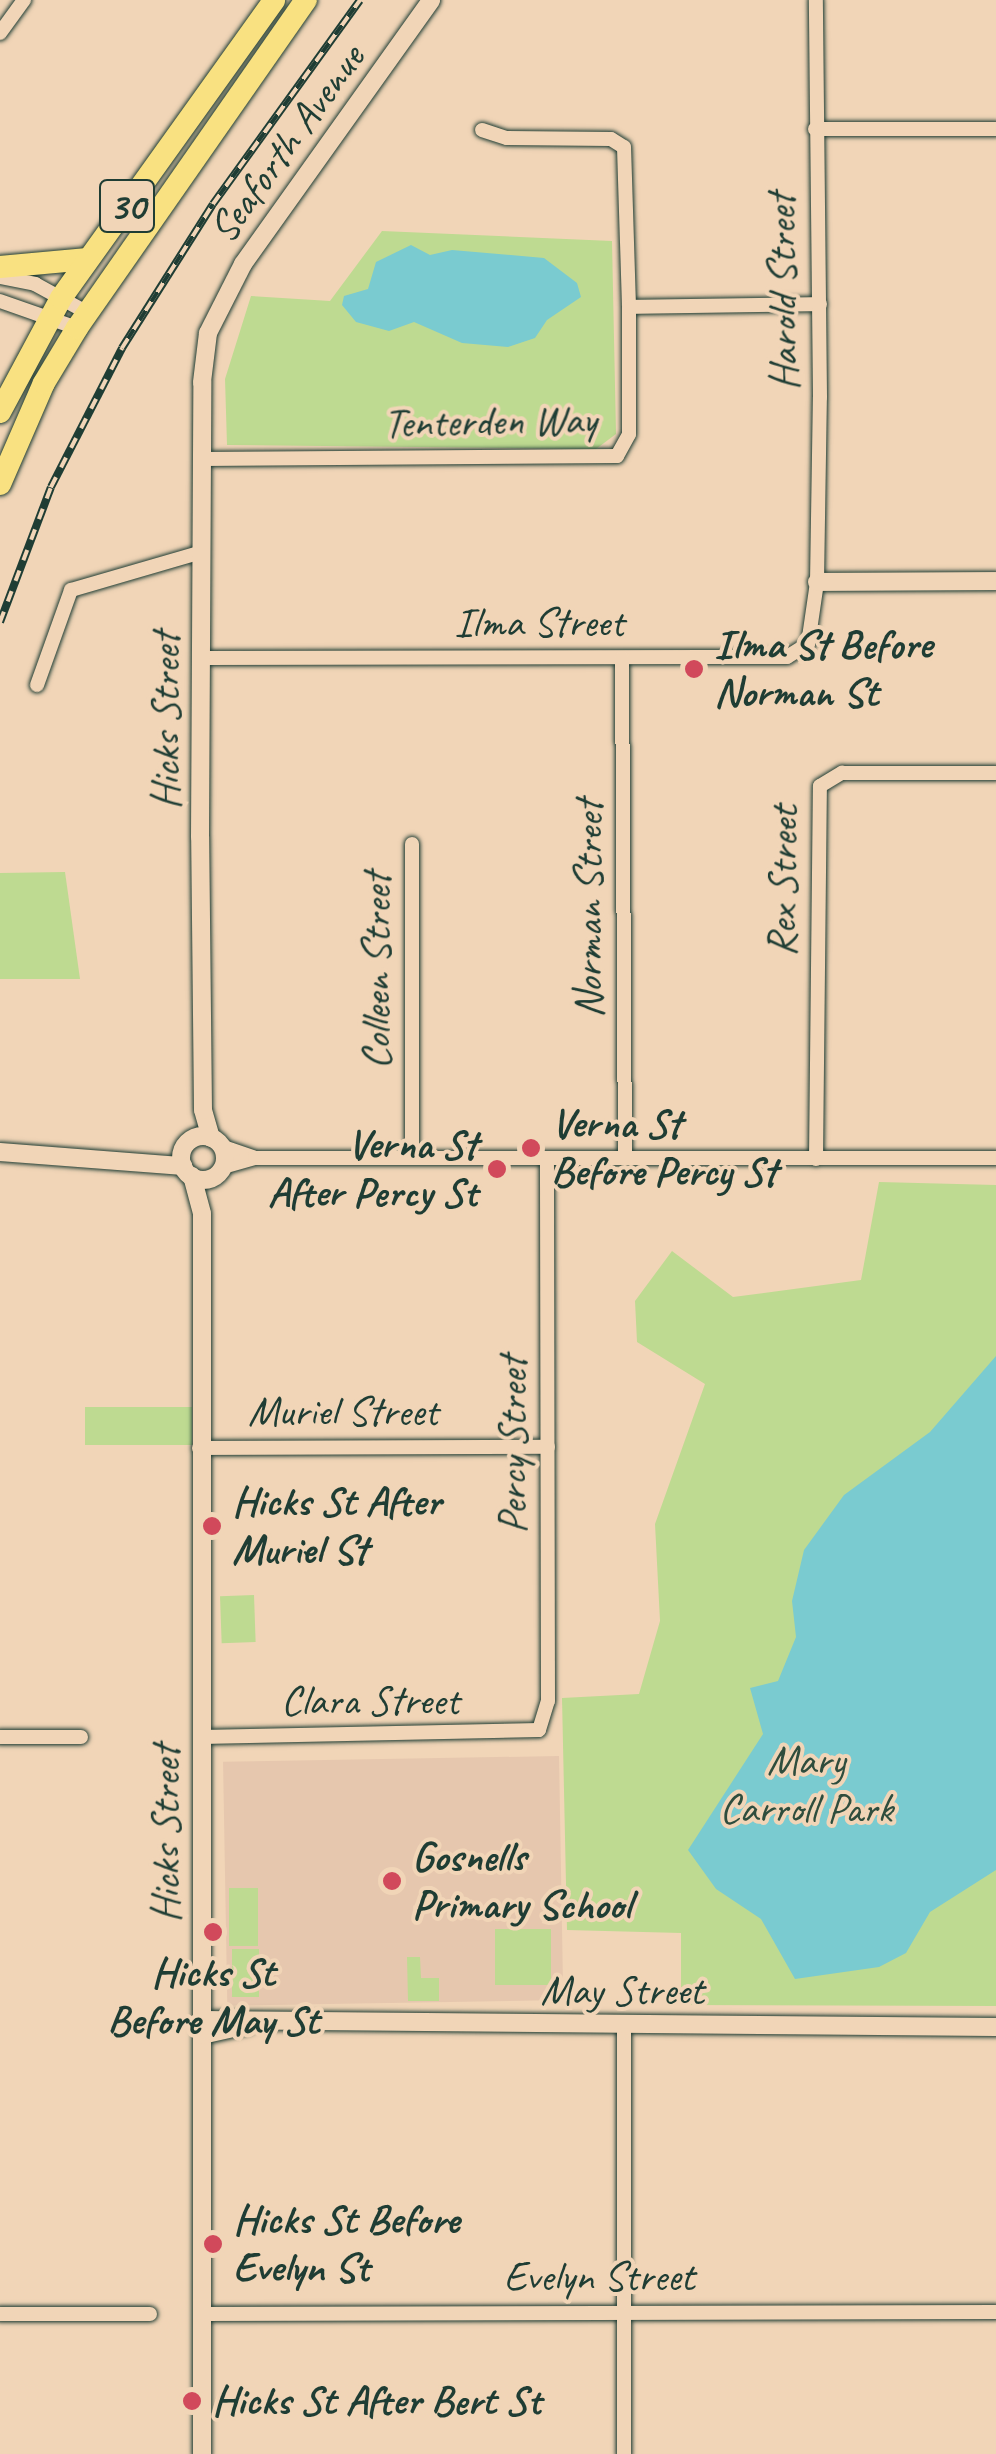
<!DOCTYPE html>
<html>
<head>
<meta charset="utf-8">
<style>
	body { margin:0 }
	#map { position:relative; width:996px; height:2454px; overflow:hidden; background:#f1d5b7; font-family:Caveat,sans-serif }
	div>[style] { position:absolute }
	.built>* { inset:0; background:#e6c7ae; transform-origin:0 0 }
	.green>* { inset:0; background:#beda91; transform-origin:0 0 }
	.water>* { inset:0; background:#7acbd0 }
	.roads { filter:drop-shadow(0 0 2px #1f3d34) drop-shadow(0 0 2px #1f3d34) }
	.minor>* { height:14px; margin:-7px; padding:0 7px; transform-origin:7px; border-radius:7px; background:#f1d5b7 }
	.tertiary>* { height:18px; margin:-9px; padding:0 9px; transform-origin:9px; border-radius:9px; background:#f1d5b7 }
	.tertiary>.ring { margin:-9px; padding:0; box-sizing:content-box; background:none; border:18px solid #f1d5b7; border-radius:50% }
	.trunk>* { height:22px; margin:-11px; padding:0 11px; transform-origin:11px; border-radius:11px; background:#f9e181 }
	.rail>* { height:8px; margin-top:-4px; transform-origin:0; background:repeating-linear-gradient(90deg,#f1d5b7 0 11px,#1f3d34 0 22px); box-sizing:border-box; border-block:2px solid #1f3d34 }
	.dots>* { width:28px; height:28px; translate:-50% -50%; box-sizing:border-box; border:5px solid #f1d5b7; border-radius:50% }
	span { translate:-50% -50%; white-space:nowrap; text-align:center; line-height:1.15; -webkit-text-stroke:8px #f1d5b7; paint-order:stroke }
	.shield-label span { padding:2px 8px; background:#f1d5b7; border:2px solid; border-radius:8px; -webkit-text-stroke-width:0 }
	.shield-label { font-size:40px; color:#1f3d34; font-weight:700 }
	.street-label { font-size:42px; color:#1f3d34 }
	.poi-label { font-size:42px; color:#1f3d34; font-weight:700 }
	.left { translate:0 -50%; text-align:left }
	.right { translate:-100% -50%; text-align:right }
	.park-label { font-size:42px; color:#2f4d3d }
</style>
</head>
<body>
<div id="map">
	<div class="built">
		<i style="left:559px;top:1756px;width:244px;height:336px;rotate:89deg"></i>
	</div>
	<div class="green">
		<i style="clip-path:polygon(382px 231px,612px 241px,616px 434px,596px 449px,227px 445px,225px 379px,251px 296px,330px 301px)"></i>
		<i style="clip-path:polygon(65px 872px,80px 979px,0 979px,0 873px)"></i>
		<i style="clip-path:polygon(879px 1182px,996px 1185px,996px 2006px,681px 2005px,681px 1933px,567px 1930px,562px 1698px,639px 1694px,660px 1621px,655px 1524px,705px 1384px,637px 1342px,635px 1301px,672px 1251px,733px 1297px,861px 1280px)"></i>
		<i style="left:192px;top:1407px;width:38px;height:107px;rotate:90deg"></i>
		<i style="left:254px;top:1595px;width:47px;height:34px;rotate:88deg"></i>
		<i style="left:229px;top:1888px;width:29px;height:58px"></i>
		<i style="left:495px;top:1929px;width:56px;height:56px"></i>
		<i style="left:232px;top:1949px;width:27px;height:48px"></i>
		<i style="clip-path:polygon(407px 1957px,420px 1957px,421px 1978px,439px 1978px,439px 2001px,408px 2001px)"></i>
	</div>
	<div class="water">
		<i style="clip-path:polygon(411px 245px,430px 255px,452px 250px,544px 258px,577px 283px,581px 297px,547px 320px,535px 338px,508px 347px,462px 343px,414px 322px,389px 331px,356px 322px,342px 305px,344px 296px,368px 289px,376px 262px)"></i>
		<i style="clip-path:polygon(996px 1356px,996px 1870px,930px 1912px,906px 1953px,879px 1967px,795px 1979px,761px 1919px,716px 1889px,688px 1850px,763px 1734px,750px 1688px,778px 1681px,796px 1637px,792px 1601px,804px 1550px,844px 1495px,930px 1432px)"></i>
	</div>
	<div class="roads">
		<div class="minor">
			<i style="left:0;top:33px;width:41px;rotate:-54deg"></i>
			<i style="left:815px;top:129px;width:181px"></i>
			<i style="left:482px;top:130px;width:26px;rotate:18deg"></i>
			<i style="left:507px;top:138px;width:104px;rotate:0.6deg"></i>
			<i style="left:611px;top:139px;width:15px;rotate:32deg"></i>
			<i style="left:624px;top:147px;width:160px;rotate:88.2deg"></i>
			<i style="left:0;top:277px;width:36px;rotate:11deg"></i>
			<i style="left:35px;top:284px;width:60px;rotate:28.7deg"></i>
			<i style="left:0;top:301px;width:82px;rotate:19.3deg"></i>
			<i style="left:201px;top:459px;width:416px;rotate:-0.4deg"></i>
			<i style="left:617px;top:456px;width:25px;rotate:-61deg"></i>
			<i style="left:629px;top:434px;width:127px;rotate:-90deg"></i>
			<i style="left:629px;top:307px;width:191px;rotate:-0.9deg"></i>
			<i style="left:202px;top:658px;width:585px;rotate:-0.1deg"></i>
			<i style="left:787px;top:657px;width:25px;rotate:-32deg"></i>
			<i style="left:808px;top:644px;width:63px;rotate:-81.7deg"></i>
			<i style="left:817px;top:582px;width:185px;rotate:-89.1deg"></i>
			<i style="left:820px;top:397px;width:397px;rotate:-90.6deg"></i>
			<i style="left:622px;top:658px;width:501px;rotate:89.66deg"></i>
			<i style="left:37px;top:685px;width:101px;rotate:-70.3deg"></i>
			<i style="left:71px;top:590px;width:136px;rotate:-16.2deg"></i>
			<i style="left:221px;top:1146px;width:34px;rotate:19deg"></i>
			<i style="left:412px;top:1158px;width:314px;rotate:-90deg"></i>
			<i style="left:816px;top:1159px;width:373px;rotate:-89.4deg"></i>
			<i style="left:820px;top:786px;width:26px;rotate:-31deg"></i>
			<i style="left:842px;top:773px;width:154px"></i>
			<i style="left:223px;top:1167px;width:33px;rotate:-16deg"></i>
			<i style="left:255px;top:1158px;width:741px"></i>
			<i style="left:199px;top:1448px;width:349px;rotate:-0.2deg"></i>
			<i style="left:0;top:1737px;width:81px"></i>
			<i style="left:201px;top:1737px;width:338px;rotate:-1.2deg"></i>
			<i style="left:539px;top:1730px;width:30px;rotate:-73deg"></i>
			<i style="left:548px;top:1701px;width:543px;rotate:-90.11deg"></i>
			<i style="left:0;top:2314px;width:150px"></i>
			<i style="left:201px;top:2314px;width:795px;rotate:-0.14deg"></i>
			<i style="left:624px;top:2454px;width:428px;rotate:-90deg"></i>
		</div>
		<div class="tertiary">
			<i style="left:817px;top:582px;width:179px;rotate:-0.3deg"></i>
			<i class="ring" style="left:181px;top:1136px;width:26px;height:26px"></i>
			<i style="left:211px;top:1138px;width:29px;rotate:-106deg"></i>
			<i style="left:203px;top:1110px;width:273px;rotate:-90.6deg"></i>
			<i style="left:200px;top:837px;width:455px;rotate:-89.7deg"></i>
			<i style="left:202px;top:382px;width:49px;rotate:-83deg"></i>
			<i style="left:208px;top:333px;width:77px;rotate:-63.1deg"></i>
			<i style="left:243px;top:264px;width:324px;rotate:-54.5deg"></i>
			<i style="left:0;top:1152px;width:184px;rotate:4.4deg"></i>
			<i style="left:192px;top:1176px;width:39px;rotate:75deg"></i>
			<i style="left:202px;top:1214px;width:1240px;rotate:90deg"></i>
			<i style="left:202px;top:2020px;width:794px;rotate:0.51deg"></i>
			<i style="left:202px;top:2035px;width:46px;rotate:-12.5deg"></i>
		</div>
		<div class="trunk">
			<i style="left:0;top:267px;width:88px;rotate:-5.2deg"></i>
			<i style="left:0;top:412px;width:129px;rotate:-61.8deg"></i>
			<i style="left:61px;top:298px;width:366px;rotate:-54.4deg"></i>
			<i style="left:0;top:484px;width:110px;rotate:-66.5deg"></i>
			<i style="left:44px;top:383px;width:64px;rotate:-59deg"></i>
			<i style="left:77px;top:328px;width:400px;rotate:-55.1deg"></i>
		</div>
	</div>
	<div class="rail">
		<i style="left:0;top:622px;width:144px;rotate:-69.3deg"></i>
		<i style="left:51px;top:487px;width:156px;rotate:-62.9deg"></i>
		<i style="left:122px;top:348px;width:170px;rotate:-57.7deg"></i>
		<i style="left:213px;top:204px;width:251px;rotate:-54.2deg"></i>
	</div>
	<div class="dots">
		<i style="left:694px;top:669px;background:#d1495b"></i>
		<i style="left:531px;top:1148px;background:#d1495b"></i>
		<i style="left:497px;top:1169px;background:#d1495b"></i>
		<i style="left:212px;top:1526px;background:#d1495b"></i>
		<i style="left:392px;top:1881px;background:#d1495b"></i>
		<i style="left:213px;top:1932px;background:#d1495b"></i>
		<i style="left:213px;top:2244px;background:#d1495b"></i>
		<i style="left:192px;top:2401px;background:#d1495b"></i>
	</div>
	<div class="shield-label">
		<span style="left:127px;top:206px">30</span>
	</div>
	<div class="street-label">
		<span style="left:287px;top:144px;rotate:-54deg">Seaforth Avenue</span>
		<span style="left:783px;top:292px;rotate:-91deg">Harold Street</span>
		<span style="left:490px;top:422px;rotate:-1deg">Tenterden Way</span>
		<span style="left:539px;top:623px">Ilma Street</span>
		<span style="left:166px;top:721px;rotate:-90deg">Hicks Street</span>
		<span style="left:783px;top:881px;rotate:-89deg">Rex Street</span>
		<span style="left:589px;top:909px;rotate:-90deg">Norman Street</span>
		<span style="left:377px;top:971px;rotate:-90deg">Colleen Street</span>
		<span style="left:343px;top:1412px">Muriel Street</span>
		<span style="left:513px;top:1445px;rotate:-90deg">Percy Street</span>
		<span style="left:370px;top:1701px">Clara Street</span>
		<span style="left:166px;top:1834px;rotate:-90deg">Hicks Street</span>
		<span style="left:622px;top:1991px">May Street</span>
		<span style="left:599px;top:2277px">Evelyn Street</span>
	</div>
	<div class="poi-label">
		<span class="left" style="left:714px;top:669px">Ilma St Before<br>Norman St</span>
		<span class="left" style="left:551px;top:1148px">Verna St<br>Before Percy St</span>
		<span class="right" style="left:477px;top:1169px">Verna St<br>After Percy St</span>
		<span class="left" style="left:232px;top:1526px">Hicks St After<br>Muriel St</span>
		<span class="left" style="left:412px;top:1881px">Gosnells<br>Primary School</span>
		<span style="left:213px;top:1997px">Hicks St<br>Before May St</span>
		<span class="left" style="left:233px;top:2244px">Hicks St Before<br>Evelyn St</span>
		<span class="left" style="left:212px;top:2401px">Hicks St After Bert St</span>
	</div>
	<div class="park-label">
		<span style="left:806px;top:1785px">Mary<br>Carroll Park</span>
	</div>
</div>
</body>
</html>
